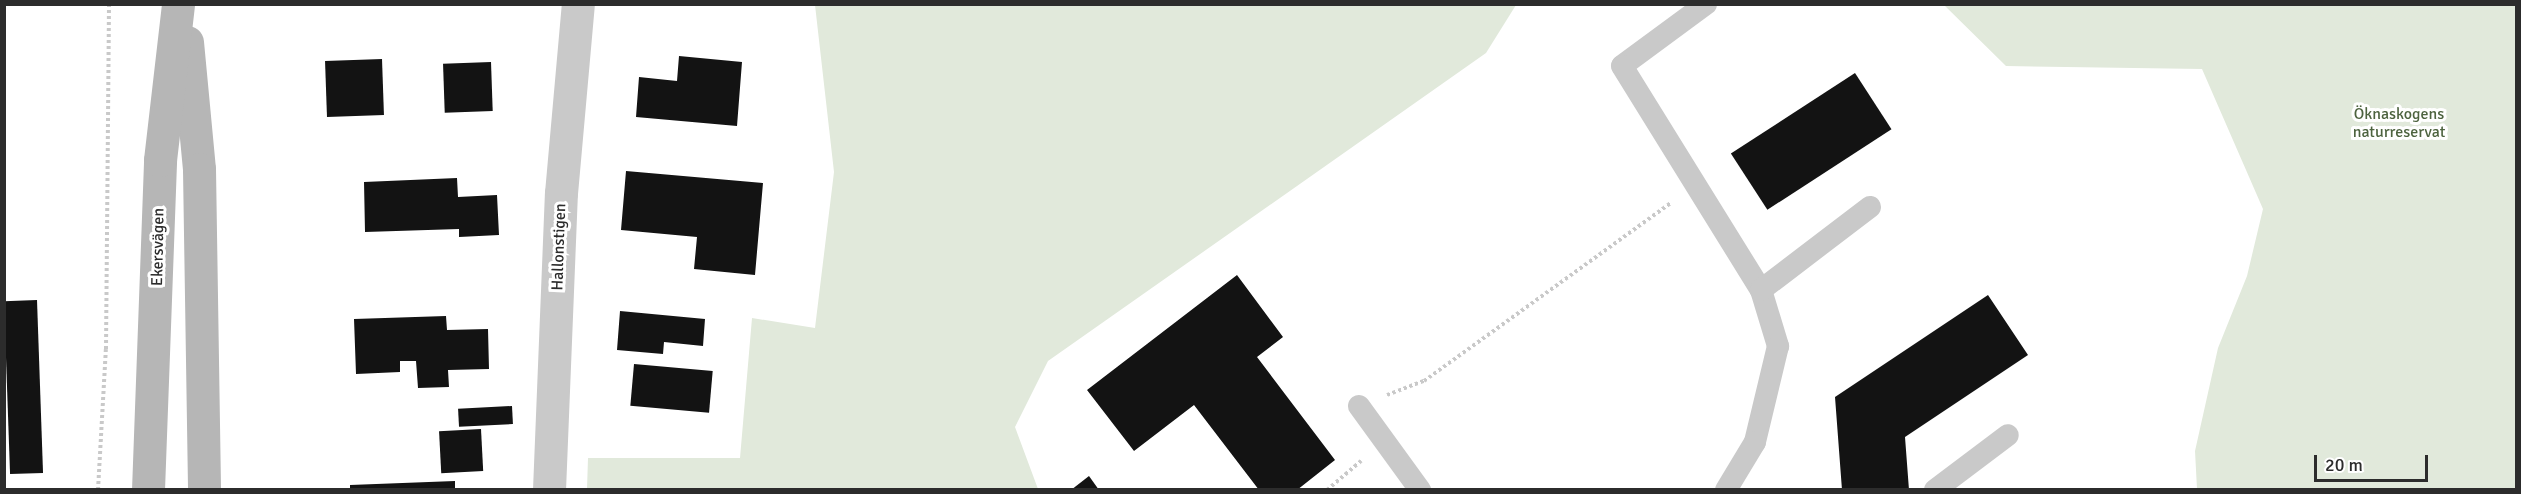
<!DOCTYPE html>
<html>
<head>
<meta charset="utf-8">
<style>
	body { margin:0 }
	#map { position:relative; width:2521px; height:494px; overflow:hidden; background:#fff; font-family:Signika,sans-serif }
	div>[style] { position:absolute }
	.green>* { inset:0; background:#e1e9db }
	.building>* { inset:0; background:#131313; transform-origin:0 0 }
	.path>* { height:4px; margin-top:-2px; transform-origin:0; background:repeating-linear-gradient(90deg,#c9c9c9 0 3px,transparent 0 6px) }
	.service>* { height:22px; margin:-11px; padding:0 11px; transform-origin:11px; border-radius:11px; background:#c9c9c9 }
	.minor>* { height:33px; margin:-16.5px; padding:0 16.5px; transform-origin:16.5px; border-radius:16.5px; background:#c9c9c9 }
	.secondary>* { height:33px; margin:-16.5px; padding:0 16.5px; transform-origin:16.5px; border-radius:16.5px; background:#b6b6b6 }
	span { translate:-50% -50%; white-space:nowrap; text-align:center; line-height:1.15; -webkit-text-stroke:6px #fff; paint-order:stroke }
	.park-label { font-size:16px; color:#4d633f }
	.street-label { font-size:16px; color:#2c2c2c }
	.frame { position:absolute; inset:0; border:6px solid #2c2c2c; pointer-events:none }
	.scale { position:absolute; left:2314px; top:455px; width:114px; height:27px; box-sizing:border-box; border:3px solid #2c2c2c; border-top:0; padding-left:8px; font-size:18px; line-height:21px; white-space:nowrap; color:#2c2c2c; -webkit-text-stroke:4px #fff; paint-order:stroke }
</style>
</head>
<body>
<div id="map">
	<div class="green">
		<i style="clip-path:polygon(815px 5px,815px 4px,1516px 5px,1486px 53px,1048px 361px,1015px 427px,1038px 489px,587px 489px,588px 458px,740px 458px,752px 318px,815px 328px,834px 172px)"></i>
		<i style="clip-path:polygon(1944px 5px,2516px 5px,2516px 489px,2197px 489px,2195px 451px,2218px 348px,2247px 276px,2263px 209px,2202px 69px,2006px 66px)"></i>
	</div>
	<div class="building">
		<i style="clip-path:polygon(679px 56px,742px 62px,737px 126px,636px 117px,639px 77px,677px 81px)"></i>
		<i style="left:382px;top:59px;width:56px;height:57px;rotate:88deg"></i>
		<i style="left:491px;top:62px;width:49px;height:48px;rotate:88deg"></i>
		<i style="left:1855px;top:73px;width:67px;height:148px;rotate:57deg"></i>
		<i style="clip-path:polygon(626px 171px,763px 183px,755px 275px,694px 269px,697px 237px,621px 230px)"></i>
		<i style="clip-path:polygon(457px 178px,458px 197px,497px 195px,499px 235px,459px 237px,459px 229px,365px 232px,364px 182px)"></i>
		<i style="clip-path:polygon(1237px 275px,1283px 337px,1257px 357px,1335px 460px,1297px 490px,1259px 490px,1194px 405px,1134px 451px,1087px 390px)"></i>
		<i style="clip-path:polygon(1988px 295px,2028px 355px,1905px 437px,1909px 490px,1842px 490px,1835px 397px)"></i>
		<i style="left:37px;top:300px;width:173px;height:33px;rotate:88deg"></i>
		<i style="clip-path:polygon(620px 311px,705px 319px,703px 346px,664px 342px,663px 354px,617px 350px)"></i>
		<i style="clip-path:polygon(446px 316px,447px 330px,488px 329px,489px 369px,448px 370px,449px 387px,418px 388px,416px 361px,400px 361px,400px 372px,356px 374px,354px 319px)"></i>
		<i style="left:634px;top:364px;width:79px;height:42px;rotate:5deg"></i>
		<i style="left:512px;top:406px;width:18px;height:54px;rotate:87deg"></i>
		<i style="left:481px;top:429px;width:42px;height:42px;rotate:87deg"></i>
		<i style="clip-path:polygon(1089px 476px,1099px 490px,1071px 490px)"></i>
		<i style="clip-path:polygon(455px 481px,455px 490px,350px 490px,350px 485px)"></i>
	</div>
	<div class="path">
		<i style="left:1387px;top:395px;width:40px;rotate:-21deg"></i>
		<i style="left:1424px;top:381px;width:304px;rotate:-35.8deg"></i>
		<i style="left:98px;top:490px;width:141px;rotate:-86.8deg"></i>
		<i style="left:106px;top:349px;width:345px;rotate:-89.5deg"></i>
		<i style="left:1327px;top:490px;width:45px;rotate:-40.5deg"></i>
	</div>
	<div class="service">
		<i style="left:1706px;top:4px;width:104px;rotate:143.6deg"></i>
		<i style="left:1622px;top:66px;width:264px;rotate:58.2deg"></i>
		<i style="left:1761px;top:290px;width:59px;rotate:73.1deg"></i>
		<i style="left:1778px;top:346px;width:99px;rotate:103.5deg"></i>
		<i style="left:1755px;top:442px;width:56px;rotate:121.1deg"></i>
		<i style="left:1761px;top:290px;width:137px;rotate:-37.3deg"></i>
		<i style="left:1359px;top:406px;width:104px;rotate:54deg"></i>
		<i style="left:1935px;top:490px;width:91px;rotate:-37deg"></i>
	</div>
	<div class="minor">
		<i style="left:549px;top:490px;width:297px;rotate:-87.7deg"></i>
		<i style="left:561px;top:193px;width:190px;rotate:-84.9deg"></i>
	</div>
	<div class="secondary">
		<i style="left:187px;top:42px;width:128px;rotate:84.6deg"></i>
		<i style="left:199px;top:169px;width:321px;rotate:89.1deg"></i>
		<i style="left:148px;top:490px;width:330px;rotate:-87.9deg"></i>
		<i style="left:160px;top:160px;width:157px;rotate:-83.4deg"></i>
	</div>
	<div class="park-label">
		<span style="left:2399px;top:123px">Öknaskogens<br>naturreservat</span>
	</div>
	<div class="street-label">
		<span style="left:158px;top:247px;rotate:-89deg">Ekersvägen</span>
		<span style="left:559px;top:247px;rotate:-88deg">Hallonstigen</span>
	</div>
	<div class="frame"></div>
	<div class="scale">20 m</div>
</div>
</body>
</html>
